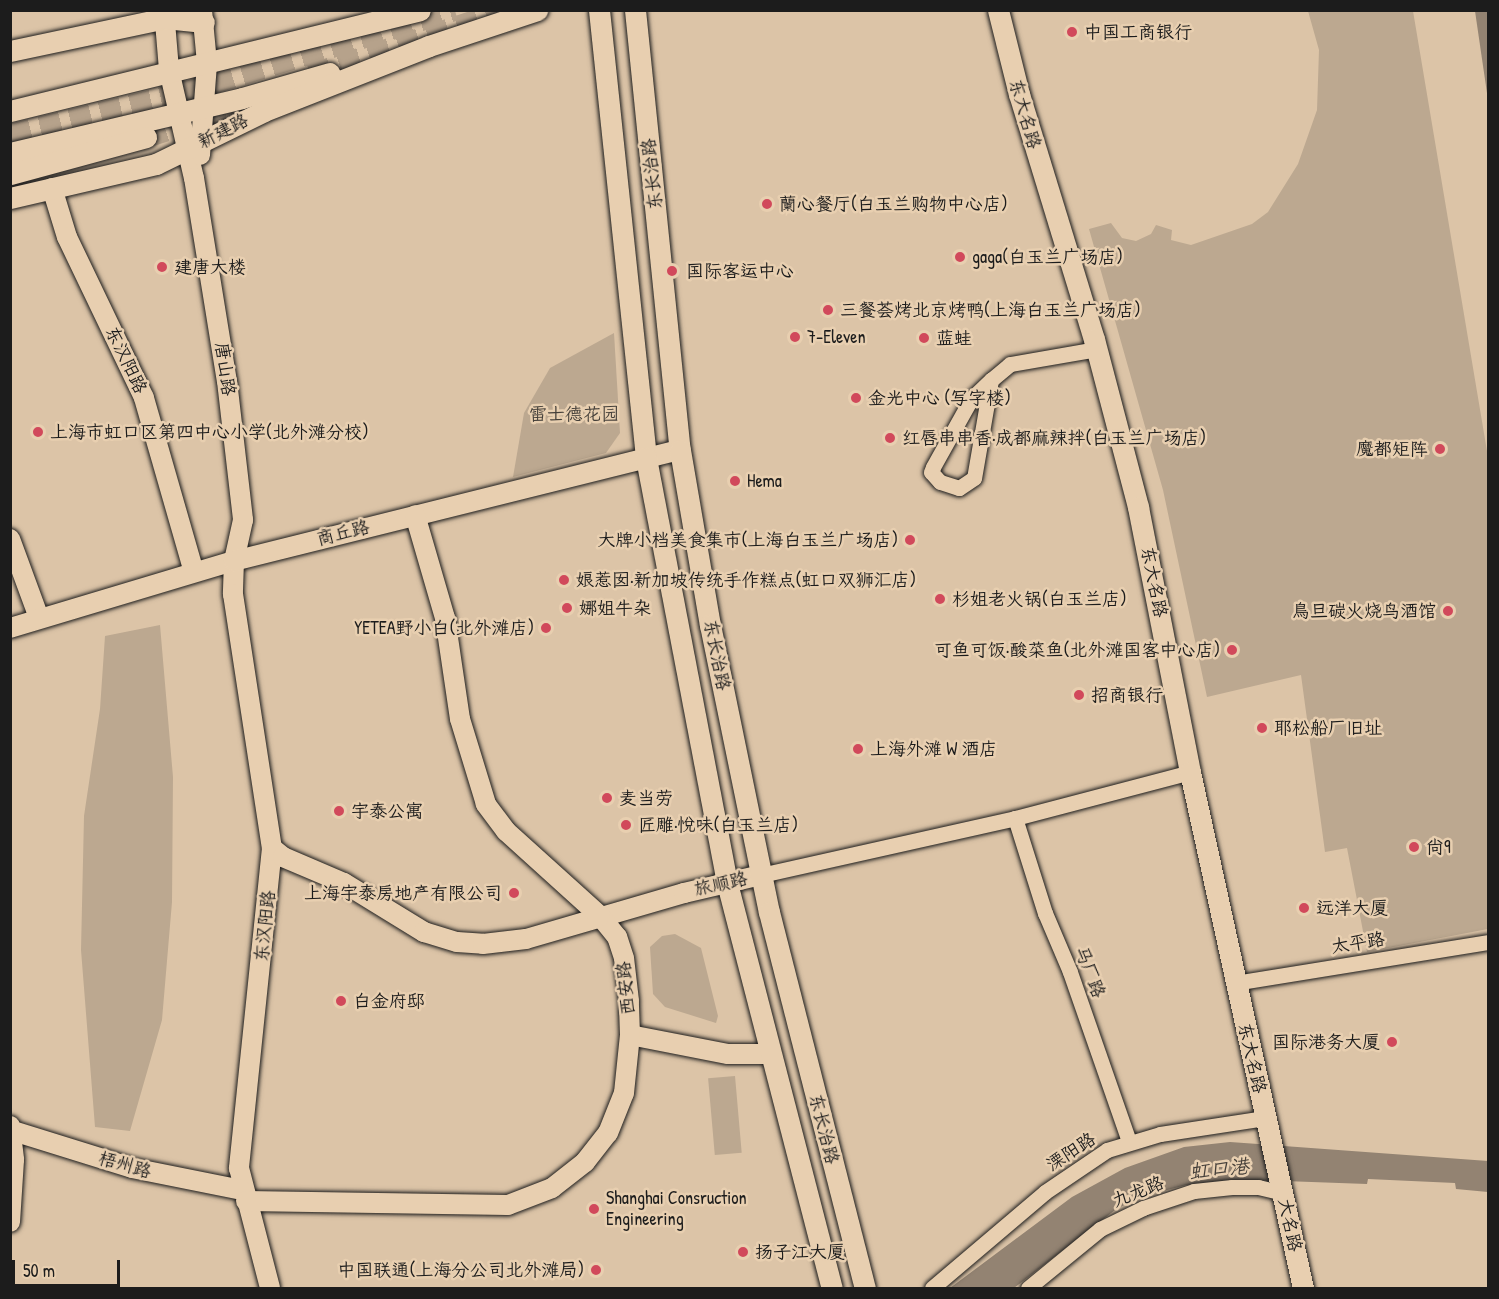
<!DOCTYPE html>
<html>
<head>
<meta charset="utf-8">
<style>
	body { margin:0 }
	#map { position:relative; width:1499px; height:1299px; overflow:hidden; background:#dcc4a7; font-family:"Patrick Hand","LXGW WenKai TC",sans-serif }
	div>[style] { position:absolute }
	.green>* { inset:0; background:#bca890; transform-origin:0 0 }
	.water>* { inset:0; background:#938372 }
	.secondary-tunnel>* { height:21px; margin-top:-10.5px; transform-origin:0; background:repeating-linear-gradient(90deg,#b6a28b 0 21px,transparent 0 31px) }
	.roads { filter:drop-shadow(0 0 2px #1c1c1c) drop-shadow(0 0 2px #1c1c1c) }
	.minor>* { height:15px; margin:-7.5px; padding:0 7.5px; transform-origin:7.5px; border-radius:7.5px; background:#e8cfb0 }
	.tertiary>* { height:20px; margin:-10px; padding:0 10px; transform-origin:10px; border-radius:10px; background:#e8cfb0 }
	.secondary>* { height:21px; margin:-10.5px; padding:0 10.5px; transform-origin:10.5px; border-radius:10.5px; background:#e8cfb0 }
	.dots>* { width:16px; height:16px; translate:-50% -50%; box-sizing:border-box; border:3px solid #e8cfb0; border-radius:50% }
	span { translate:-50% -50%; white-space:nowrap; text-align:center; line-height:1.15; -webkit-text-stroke:5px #e8cfb0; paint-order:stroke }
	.poi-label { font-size:18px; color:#1c1c1c }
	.left { translate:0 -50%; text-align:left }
	.right { translate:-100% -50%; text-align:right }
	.street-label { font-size:18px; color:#1c1c1c }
	.park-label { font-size:18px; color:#443f39 }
	.water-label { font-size:20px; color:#46403a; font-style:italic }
	.frame { position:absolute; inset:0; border:12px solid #1c1c1c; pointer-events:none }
	.scale { position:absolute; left:12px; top:1260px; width:108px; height:27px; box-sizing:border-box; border:3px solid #1c1c1c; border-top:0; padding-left:8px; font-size:18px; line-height:21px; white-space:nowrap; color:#1c1c1c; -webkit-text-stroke:4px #e8cfb0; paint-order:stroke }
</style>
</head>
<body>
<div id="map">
	<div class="green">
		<i style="clip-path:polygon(1308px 11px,1413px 11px,1488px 457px,1488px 929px,1367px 952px,1347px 848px,1325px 852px,1301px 675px,1207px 697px,1163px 490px,1089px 229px,1111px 223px,1122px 238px,1136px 241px,1151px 234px,1156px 225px,1172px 230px,1171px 240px,1191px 245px,1252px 224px,1268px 212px,1298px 164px,1317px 110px,1319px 50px)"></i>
		<i style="clip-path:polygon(614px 333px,620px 433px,606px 453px,513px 477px,524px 413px,550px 368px)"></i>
		<i style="clip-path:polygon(160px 625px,173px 777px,172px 902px,162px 1020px,130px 1131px,95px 1127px,81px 950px,84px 816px,100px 709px,105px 636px)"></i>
		<i style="clip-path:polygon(675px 934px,701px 948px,718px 1016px,716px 1023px,665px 1007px,653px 994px,650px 947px,662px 936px)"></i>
		<i style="left:735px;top:1076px;width:77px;height:27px;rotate:85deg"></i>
	</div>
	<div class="water">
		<i style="clip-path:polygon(1475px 11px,1488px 11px,1488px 100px)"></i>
		<i style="clip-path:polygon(1230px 1142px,1488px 1161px,1488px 1192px,1456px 1189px,1455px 1183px,1368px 1179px,1367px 1184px,1253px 1180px,1186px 1185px,1137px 1198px,1115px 1210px,1014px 1288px,950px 1288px,1072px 1197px,1125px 1168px,1184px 1147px)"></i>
	</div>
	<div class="secondary-tunnel">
		<i style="left:310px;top:74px;width:197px;rotate:-18.1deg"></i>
		<i style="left:10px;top:134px;width:178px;rotate:-13.6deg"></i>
		<i style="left:183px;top:92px;width:284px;rotate:-16.8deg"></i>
		<i style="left:146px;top:137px;width:107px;rotate:-17.9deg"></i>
	</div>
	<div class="roads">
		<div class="minor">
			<i style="left:991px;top:380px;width:99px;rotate:99.8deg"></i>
			<i style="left:974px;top:478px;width:18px;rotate:146deg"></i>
			<i style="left:959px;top:488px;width:20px;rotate:-162deg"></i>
			<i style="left:940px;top:482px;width:13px;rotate:-132deg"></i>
			<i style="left:931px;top:472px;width:5px;rotate:-68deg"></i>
			<i style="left:933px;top:467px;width:78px;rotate:-60.8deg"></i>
			<i style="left:971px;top:399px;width:28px;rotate:-44deg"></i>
			<i style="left:991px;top:380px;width:25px;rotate:-40deg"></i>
			<i style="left:1010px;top:364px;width:88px;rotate:-9.8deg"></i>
			<i style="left:1015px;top:818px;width:100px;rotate:72.5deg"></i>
			<i style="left:1045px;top:913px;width:64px;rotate:67deg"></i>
			<i style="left:1070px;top:972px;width:179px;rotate:70.8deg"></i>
			<i style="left:761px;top:875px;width:260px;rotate:-12.6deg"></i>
			<i style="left:1015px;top:818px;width:181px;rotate:-14.7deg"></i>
			<i style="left:1235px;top:983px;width:256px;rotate:-9.2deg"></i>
			<i style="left:932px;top:1288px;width:148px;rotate:-40.3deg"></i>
			<i style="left:1045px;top:1192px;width:75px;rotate:-34.1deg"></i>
			<i style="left:1107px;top:1150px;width:55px;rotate:-16.8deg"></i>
			<i style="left:1160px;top:1134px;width:106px;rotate:-8.7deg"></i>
			<i style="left:1028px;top:1288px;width:93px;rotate:-39.3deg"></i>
			<i style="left:1100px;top:1229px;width:48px;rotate:-26deg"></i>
			<i style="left:1143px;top:1208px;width:54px;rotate:-18.4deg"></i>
			<i style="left:1194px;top:1191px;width:38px;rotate:-6deg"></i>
			<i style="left:1232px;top:1187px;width:26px"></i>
			<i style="left:1258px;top:1187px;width:26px;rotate:13deg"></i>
		</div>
		<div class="tertiary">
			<i style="left:164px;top:10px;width:60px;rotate:85.2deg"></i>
			<i style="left:169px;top:70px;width:111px;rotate:77deg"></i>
			<i style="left:194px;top:178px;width:206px;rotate:80.8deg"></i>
			<i style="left:227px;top:381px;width:140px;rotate:83.4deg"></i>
			<i style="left:243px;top:520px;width:42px;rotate:102.4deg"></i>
			<i style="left:234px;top:561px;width:33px;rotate:92deg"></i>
			<i style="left:233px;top:594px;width:257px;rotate:81.3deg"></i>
			<i style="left:272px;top:848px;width:322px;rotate:95.9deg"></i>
			<i style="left:239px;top:1168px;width:124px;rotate:75.5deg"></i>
			<i style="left:200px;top:155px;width:92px;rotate:-85.6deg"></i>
			<i style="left:207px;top:63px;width:53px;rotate:-95.4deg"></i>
			<i style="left:52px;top:188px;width:51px;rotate:73deg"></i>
			<i style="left:67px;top:237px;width:178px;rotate:64.4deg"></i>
			<i style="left:144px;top:398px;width:181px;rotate:74deg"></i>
			<i style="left:10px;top:539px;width:84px;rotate:69.8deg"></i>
			<i style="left:10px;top:628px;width:234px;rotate:-16.7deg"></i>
			<i style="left:234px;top:561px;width:460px;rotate:-14deg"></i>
			<i style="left:272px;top:848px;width:14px;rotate:39deg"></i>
			<i style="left:283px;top:857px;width:66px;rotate:23.1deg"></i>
			<i style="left:344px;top:883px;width:94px;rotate:31.5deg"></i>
			<i style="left:424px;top:932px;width:34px;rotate:17deg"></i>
			<i style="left:457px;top:942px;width:26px;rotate:4deg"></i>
			<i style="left:483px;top:944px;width:43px;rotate:-6.6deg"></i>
			<i style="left:526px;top:939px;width:165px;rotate:-16.2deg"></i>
			<i style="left:684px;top:893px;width:79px;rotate:-13.2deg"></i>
			<i style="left:630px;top:1035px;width:100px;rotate:11deg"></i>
			<i style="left:728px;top:1054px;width:42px"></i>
			<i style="left:10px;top:1126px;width:34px;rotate:83deg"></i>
			<i style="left:14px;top:1160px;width:62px;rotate:93.7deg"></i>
			<i style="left:10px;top:1130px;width:128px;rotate:17.3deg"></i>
			<i style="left:132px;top:1168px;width:112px;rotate:11.3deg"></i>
			<i style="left:246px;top:1201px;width:262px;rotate:0.9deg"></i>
			<i style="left:508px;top:1205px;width:47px;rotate:-21.1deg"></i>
			<i style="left:552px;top:1188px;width:42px;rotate:-38.2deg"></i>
			<i style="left:585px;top:1162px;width:37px;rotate:-52deg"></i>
			<i style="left:608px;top:1133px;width:43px;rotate:-68.2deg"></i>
			<i style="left:624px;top:1093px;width:58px;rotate:-84.1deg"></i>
			<i style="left:630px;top:1035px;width:34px;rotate:-92deg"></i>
			<i style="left:629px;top:1001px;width:43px;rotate:-96.6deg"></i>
			<i style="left:624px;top:958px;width:22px;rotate:-108deg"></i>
			<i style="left:617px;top:937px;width:27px;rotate:-129deg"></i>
			<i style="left:600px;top:916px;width:127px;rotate:-137.9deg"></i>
			<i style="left:506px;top:831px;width:34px;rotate:-127deg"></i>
			<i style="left:486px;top:804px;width:89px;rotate:-107deg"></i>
			<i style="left:460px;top:719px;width:102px;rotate:-98.4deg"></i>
			<i style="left:445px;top:618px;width:107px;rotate:-106.2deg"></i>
		</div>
		<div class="secondary">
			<i style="left:599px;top:10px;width:450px;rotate:84deg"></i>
			<i style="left:646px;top:458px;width:433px;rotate:79.2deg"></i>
			<i style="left:727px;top:883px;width:418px;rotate:75.5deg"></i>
			<i style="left:635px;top:10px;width:442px;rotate:84.2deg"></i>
			<i style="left:680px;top:450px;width:178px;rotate:80.3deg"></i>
			<i style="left:710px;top:625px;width:293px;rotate:78.4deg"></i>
			<i style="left:769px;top:912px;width:388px;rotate:75.7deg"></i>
			<i style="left:998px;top:10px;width:87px;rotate:76deg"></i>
			<i style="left:1019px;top:94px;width:256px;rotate:73deg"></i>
			<i style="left:1094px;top:339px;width:174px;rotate:75.3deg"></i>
			<i style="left:1138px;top:507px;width:270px;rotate:78.9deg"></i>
			<i style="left:1190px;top:772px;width:528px;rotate:77.65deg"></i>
			<i style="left:10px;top:51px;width:158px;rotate:-12deg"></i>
			<i style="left:165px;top:18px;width:39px;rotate:6deg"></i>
			<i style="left:10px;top:111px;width:422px;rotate:-13.8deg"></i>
			<i style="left:10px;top:153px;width:238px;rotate:-13.3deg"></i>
			<i style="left:242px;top:98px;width:91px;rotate:-15.9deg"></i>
			<i style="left:10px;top:174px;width:141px;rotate:-15.2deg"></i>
			<i style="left:10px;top:198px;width:150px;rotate:-13.1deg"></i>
			<i style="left:156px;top:164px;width:120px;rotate:-26.1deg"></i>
			<i style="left:264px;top:111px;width:177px;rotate:-21.5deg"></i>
			<i style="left:429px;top:46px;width:114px;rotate:-18.4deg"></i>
		</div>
	</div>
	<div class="dots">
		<i style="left:1072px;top:32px;background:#d1495b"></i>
		<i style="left:767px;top:204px;background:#d1495b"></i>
		<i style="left:960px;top:257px;background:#d1495b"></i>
		<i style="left:162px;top:267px;background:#d1495b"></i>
		<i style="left:672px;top:271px;background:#d1495b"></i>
		<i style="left:828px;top:310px;background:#d1495b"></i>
		<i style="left:795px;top:337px;background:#d1495b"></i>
		<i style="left:924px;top:338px;background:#d1495b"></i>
		<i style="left:856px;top:398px;background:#d1495b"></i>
		<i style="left:38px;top:432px;background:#d1495b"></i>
		<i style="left:890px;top:438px;background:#d1495b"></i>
		<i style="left:1440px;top:449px;background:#d1495b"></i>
		<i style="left:735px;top:481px;background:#d1495b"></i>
		<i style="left:910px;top:540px;background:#d1495b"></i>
		<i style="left:564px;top:580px;background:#d1495b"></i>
		<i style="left:940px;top:599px;background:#d1495b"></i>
		<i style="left:567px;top:608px;background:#d1495b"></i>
		<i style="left:1448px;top:611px;background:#d1495b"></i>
		<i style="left:546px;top:628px;background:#d1495b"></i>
		<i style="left:1232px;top:650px;background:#d1495b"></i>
		<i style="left:1079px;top:695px;background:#d1495b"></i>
		<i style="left:1262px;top:728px;background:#d1495b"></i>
		<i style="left:858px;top:749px;background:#d1495b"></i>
		<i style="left:607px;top:798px;background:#d1495b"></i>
		<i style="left:339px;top:811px;background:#d1495b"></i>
		<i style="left:626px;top:825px;background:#d1495b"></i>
		<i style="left:1414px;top:847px;background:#d1495b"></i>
		<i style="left:514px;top:893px;background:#d1495b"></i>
		<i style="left:1304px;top:908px;background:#d1495b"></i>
		<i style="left:341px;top:1001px;background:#d1495b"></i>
		<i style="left:1392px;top:1042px;background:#d1495b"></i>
		<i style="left:594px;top:1209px;background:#d1495b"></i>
		<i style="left:743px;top:1252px;background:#d1495b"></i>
		<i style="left:596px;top:1270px;background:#d1495b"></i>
	</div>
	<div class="poi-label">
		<span class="left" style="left:1084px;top:32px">中国工商银行</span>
		<span class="left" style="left:779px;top:204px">蘭心餐厅(白玉兰购物中心店)</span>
		<span class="left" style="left:972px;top:257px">gaga(白玉兰广场店)</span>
		<span class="left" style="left:174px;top:267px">建唐大楼</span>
		<span class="left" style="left:686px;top:271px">国际客运中心</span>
		<span class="left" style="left:840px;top:310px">三餐荟烤北京烤鸭(上海白玉兰广场店)</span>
		<span class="left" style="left:807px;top:337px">7-Eleven</span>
		<span class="left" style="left:936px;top:338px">蓝蛙</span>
		<span class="left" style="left:868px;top:398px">金光中心 (写字楼)</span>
		<span class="left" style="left:50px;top:432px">上海市虹口区第四中心小学(北外滩分校)</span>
		<span class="left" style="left:902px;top:438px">红唇串串香·成都麻辣拌(白玉兰广场店)</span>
		<span class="right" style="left:1428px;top:449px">魔都矩阵</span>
		<span class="left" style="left:747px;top:481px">Hema</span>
		<span class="right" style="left:898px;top:540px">大牌小档美食集市(上海白玉兰广场店)</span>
		<span class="left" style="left:576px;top:580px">娘惹囡·新加坡传统手作糕点(虹口双狮汇店)</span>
		<span class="left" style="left:952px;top:599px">杉姐老火锅(白玉兰店)</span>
		<span class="left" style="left:579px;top:608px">娜姐牛杂</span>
		<span class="right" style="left:1436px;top:611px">鳥旦碳火烧鸟酒馆</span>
		<span class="right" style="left:534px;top:628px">YETEA野小白(北外滩店)</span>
		<span class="right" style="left:1220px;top:650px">可鱼可饭·酸菜鱼(北外滩国客中心店)</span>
		<span class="left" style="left:1091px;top:695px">招商银行</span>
		<span class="left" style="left:1274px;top:728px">耶松船厂旧址</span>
		<span class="left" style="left:870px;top:749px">上海外滩 W 酒店</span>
		<span class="left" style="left:619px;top:798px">麦当劳</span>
		<span class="left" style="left:351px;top:811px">宇泰公寓</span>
		<span class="left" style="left:638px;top:825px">匠雕·悦味(白玉兰店)</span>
		<span class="left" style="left:1426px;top:847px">尚9</span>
		<span class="right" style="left:502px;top:893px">上海宇泰房地产有限公司</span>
		<span class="left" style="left:1316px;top:908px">远洋大厦</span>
		<span class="left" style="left:353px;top:1001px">白金府邸</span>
		<span class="right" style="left:1380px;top:1042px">国际港务大厦</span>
		<span class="left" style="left:606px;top:1209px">Shanghai Consruction<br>Engineering</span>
		<span class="left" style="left:755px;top:1252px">扬子江大厦</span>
		<span class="right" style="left:584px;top:1270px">中国联通(上海分公司北外滩局)</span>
	</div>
	<div class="street-label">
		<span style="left:1025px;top:114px;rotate:74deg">东大名路</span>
		<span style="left:223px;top:131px;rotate:-27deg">新建路</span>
		<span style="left:652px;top:174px;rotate:-96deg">东长治路</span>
		<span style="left:126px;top:360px;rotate:64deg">东汉阳路</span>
		<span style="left:225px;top:369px;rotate:82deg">唐山路</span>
		<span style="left:343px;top:533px;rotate:-14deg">商丘路</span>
		<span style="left:1154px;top:582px;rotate:79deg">东大名路</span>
		<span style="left:717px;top:655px;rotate:79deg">东长治路</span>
		<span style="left:721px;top:884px;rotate:-13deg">旅顺路</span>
		<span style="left:265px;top:926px;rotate:-84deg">东汉阳路</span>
		<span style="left:1358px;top:943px;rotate:-9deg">太平路</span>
		<span style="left:1090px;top:972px;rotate:69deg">马厂路</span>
		<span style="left:626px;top:988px;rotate:-96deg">西安路</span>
		<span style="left:1252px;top:1058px;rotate:77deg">东大名路</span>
		<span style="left:824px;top:1129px;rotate:76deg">东长治路</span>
		<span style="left:1071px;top:1152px;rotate:-33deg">溧阳路</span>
		<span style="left:125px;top:1165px;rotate:16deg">梧州路</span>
		<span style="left:1138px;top:1192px;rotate:-22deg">九龙路</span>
		<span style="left:1290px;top:1225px;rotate:78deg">大名路</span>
	</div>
	<div class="park-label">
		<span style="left:574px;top:414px">雷士德花园</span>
	</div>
	<div class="water-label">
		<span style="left:1219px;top:1168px;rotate:-6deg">虹口港</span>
	</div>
	<div class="frame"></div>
	<div class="scale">50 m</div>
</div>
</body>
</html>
